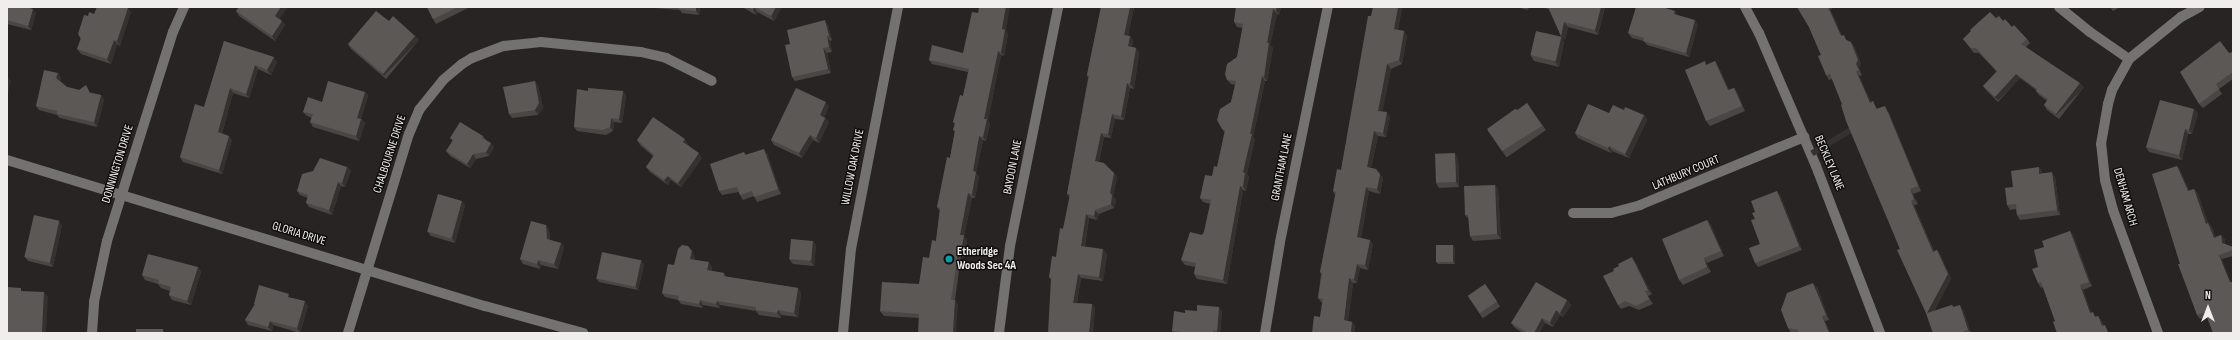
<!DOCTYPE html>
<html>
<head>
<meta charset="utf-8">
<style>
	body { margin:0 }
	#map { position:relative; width:2240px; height:340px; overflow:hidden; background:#282423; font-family:"Sofia Sans Condensed",sans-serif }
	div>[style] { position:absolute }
	.minor>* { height:10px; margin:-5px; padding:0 5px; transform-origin:5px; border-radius:5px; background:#737270 }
	.wall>* { inset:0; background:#4a4644; transform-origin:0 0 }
	.shaded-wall>* { inset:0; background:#35312f; transform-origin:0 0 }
	.building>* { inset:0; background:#5b5856; transform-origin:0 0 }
	.dots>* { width:11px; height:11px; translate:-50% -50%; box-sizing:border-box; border:2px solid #0f0e0d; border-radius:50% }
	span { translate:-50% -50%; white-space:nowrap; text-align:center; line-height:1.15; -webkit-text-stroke:3px #0f0e0d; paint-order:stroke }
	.street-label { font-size:12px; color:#f0eeed }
	.poi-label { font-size:12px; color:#f0eeed; font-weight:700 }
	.left { translate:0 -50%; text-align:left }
	.frame { position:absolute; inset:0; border:8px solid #f0eeed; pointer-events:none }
	.north { position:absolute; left:2188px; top:288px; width:40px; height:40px; -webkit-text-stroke:3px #0f0e0d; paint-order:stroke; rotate:0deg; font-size:11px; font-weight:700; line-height:16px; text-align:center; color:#f0eeed }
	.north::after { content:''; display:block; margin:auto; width:14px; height:18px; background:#f0eeed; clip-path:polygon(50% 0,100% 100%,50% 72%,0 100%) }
</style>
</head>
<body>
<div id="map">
	<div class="minor">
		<i style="left:1745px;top:7px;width:30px;rotate:62deg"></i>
		<i style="left:1759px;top:33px;width:145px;rotate:66.8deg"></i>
		<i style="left:1816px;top:166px;width:179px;rotate:69deg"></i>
		<i style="left:2059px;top:7px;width:40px;rotate:39deg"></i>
		<i style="left:2090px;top:32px;width:47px;rotate:34.7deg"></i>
		<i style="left:7px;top:160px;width:500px;rotate:17deg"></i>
		<i style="left:485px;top:306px;width:102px;rotate:15.4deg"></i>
		<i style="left:1573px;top:213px;width:38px"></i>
		<i style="left:1611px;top:213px;width:30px;rotate:-15deg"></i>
		<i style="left:1640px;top:205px;width:178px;rotate:-22.5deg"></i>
		<i style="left:92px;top:333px;width:31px;rotate:-86deg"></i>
		<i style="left:94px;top:302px;width:62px;rotate:-78deg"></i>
		<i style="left:107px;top:241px;width:219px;rotate:-72.5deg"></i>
		<i style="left:173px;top:32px;width:27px;rotate:-66deg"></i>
		<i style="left:348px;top:333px;width:208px;rotate:-73deg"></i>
		<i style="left:409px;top:134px;width:26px;rotate:-67deg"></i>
		<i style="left:419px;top:110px;width:38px;rotate:-51deg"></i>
		<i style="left:443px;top:80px;width:25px;rotate:-40deg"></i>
		<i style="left:462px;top:64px;width:12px;rotate:-31deg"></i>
		<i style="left:472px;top:58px;width:34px;rotate:-21deg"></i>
		<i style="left:504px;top:46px;width:37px;rotate:-6deg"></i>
		<i style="left:541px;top:42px;width:100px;rotate:5.7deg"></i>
		<i style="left:641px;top:52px;width:26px;rotate:13deg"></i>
		<i style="left:666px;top:58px;width:51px;rotate:26.6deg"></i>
		<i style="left:843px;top:333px;width:84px;rotate:-84.6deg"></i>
		<i style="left:851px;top:249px;width:247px;rotate:-79deg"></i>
		<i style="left:999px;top:333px;width:88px;rotate:-82.8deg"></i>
		<i style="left:1010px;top:246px;width:244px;rotate:-78.6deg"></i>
		<i style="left:1265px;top:333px;width:92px;rotate:-80.6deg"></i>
		<i style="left:1280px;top:242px;width:240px;rotate:-78.5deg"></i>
		<i style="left:2158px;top:333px;width:131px;rotate:-110.1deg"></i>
		<i style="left:2113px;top:210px;width:31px;rotate:-105deg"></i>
		<i style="left:2105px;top:180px;width:36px;rotate:-96deg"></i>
		<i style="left:2101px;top:144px;width:41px;rotate:-80.1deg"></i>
		<i style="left:2108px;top:104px;width:15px;rotate:-74deg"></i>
		<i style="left:2112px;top:90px;width:35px;rotate:-61deg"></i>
		<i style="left:2129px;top:59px;width:67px;rotate:-38.9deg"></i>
		<i style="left:2181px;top:17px;width:21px;rotate:-28deg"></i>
	</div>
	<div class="wall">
		<i style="clip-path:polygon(7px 7px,36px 13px,31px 30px,7px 24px)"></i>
		<i style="clip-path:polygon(427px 7px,470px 7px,436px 24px,433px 19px)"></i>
		<i style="clip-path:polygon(640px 7px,700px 7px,699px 15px,682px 13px,680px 10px)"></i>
		<i style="clip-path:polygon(742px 7px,782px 7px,774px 21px,757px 12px,756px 15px)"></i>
		<i style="clip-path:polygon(1101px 7px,1134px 7px,1128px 36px,1130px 36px,1133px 41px,1132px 47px,1136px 48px,1139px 53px,1134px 89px,1130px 88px,1124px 120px,1115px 119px,1111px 138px,1104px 137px,1099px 162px,1114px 173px,1117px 177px,1113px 196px,1116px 200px,1114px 208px,1099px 214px,1097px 220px,1089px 218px,1085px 247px,1107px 254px,1103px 281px,1081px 278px,1077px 303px,1092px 304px,1095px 308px,1093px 333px,1049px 277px,1056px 257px,1063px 229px,1070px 198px,1067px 194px,1088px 78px,1087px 75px)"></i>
		<i style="clip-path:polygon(1236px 7px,1281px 7px,1279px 15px,1277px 14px,1270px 45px,1273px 48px,1267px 81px,1265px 81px,1253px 137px,1255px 139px,1247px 174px,1249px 177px,1246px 191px,1243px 190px,1227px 284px,1197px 279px,1194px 274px,1195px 267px,1185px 265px,1181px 260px,1204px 232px,1210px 204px,1203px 202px,1200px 198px,1217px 167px,1225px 133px,1222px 129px,1231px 102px,1235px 85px,1231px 84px,1227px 80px,1237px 57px,1243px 28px,1237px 27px,1234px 22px)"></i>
		<i style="clip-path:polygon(1402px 7px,1398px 30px,1404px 31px,1407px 36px,1402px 64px,1391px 69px,1382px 111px,1390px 117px,1386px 137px,1378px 136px,1371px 168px,1383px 178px,1380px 194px,1369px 191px,1361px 238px,1373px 244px,1368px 270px,1360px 268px,1357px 283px,1353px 283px,1348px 321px,1352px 322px,1355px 326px,1320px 317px,1322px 303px,1318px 298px,1321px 274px,1320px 272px,1335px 195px,1333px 191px,1341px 170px,1371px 16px)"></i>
		<i style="clip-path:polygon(1517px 7px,1530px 7px,1527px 10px)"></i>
		<i style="clip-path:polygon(1538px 7px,1605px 7px,1598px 35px,1568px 27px,1565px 40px,1561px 36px,1549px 9px)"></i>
		<i style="clip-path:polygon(1797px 7px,1834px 7px,1830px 9px,1842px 36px,1854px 46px,1861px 64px,1859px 68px,1862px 75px,1859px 76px,1871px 102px,1873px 101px,1877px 109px,1888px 111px,1921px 191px,1913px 194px,1918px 204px,1914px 205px,1934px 251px,1937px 250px,1940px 254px,1951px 279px,1934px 311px,1952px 305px,1953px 307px,1963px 310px,1971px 333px,1933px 333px,1926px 313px,1900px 249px,1832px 79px,1829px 80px,1826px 75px,1821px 55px,1809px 27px)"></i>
		<i style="clip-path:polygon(2110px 7px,2120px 7px,2113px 11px)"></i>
		<i style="clip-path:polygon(236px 11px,280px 19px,285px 25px,275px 41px,239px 16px)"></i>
		<i style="clip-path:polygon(131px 12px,120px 46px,117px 44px,111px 64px,81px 54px,77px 49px,88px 16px,94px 14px)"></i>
		<i style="clip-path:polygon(978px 13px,1006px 31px,1008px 34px,1004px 56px,1001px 55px,988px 121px,990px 124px,986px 141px,983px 140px,976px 173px,979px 177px,975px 198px,972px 198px,964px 236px,967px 240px,964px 257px,961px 256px,955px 300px,958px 305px,919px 318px,884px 316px,880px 311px,919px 284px,936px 241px,940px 211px,937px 207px,950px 158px,955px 132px,953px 130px,955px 124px,953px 122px,963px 96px,968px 72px,932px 64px,929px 60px,963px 53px)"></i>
		<i style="clip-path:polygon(1996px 18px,2003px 21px,2012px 27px,2027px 39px,2030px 43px,2026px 47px,2084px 87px,2059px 119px,2047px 110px,2044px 105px,2047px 101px,2039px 95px,2036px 91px,2036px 90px,2020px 78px,1998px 102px,1987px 91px,1983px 86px,1997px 72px,1979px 53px,1974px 53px,1963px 39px)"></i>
		<i style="clip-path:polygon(389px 21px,415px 36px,419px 40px,386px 79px,351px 49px,348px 44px)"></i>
		<i style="clip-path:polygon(1698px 24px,1689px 57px,1647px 45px,1644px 41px,1632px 38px,1628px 33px)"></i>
		<i style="clip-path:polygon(828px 25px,832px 40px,830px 41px,832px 52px,827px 53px,831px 73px,795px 81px,792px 77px,790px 44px)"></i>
		<i style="clip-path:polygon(1561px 37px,1564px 42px,1559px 67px,1534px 61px,1531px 56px)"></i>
		<i style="clip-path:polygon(224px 41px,277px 62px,271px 75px,258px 69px,249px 98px,233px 93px,222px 134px,232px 140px,222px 174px,183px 162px,180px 157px,204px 107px)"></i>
		<i style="clip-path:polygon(2233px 52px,2233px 79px,2219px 89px,2222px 94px,2203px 108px,2199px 104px,2229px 53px)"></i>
		<i style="clip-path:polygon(1715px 61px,1718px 66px,1729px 90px,1734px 88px,1737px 92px,1745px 111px,1710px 126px,1706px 121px,1707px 65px)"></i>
		<i style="clip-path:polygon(58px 73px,61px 78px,60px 81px,67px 87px,101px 95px,104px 100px,97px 127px,60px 118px,57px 115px,39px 110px,36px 106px)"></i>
		<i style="clip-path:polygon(535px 81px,538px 86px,543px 108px,538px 115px,512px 118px,509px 114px)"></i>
		<i style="clip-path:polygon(588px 91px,623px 91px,626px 96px,622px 123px,614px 122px,613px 131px,606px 135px,577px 131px,574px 127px)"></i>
		<i style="clip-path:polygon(365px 92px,368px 96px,361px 119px,365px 123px,359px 141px,313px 127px,310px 122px,312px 118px,307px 116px,303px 112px,322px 102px)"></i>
		<i style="left:1527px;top:103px;width:33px;height:48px;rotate:55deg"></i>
		<i style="clip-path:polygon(829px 106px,824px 117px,829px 122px,819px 143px,813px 140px,802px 158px,774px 145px,771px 140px)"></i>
		<i style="clip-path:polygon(1624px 110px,1644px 115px,1647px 120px,1629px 158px,1612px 151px,1611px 153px,1578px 138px,1575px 133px,1609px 113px)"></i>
		<i style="clip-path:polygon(2198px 113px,2192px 134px,2188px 134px,2182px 160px,2149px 152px,2146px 147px)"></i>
		<i style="clip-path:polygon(483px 136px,486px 140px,494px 147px,489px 156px,476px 159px,470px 168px,450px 156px,446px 151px,453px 141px,450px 138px)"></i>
		<i style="clip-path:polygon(637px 140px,688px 144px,688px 145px,702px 158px,681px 187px,671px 180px,668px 185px,650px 172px,646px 167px,654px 157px,640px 145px)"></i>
		<i style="clip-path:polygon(744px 152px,746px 155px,767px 153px,781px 194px,757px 202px,754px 196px,743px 200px,740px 195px,739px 192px,722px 195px,719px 191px)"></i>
		<i style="clip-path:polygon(1458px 158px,1459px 187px,1439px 188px,1436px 183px)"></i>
		<i style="clip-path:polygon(2177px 166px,2180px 170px,2189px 191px,2194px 189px,2198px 194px,2208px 223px,2212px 227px,2215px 237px,2221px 235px,2225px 240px,2225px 244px,2233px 247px,2233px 256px,2222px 259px,2207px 317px,2200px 319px,2197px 315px)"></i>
		<i style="clip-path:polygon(347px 167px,351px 171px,345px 187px,341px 186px,332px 215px,309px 207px,306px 203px,308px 198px,300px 195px,297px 191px)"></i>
		<i style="clip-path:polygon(2039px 167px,2042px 172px,2042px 173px,2055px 177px,2060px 215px,2020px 220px,2017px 215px,2016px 209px,2010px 210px,2007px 205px,2013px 187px)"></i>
		<i style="clip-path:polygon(1495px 185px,1498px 189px,1501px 239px,1473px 241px,1470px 236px,1469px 219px,1465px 215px)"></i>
		<i style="clip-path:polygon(1780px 195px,1802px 250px,1758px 267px,1755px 263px,1760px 244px,1755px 219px,1755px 212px)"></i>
		<i style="clip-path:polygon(465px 205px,455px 243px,431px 236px,427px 231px)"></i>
		<i style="clip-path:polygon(1707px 220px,1711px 225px,1724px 256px,1707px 263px,1711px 272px,1683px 285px,1679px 280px)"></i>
		<i style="clip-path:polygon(62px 225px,53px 267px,28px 261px,25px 257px)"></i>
		<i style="clip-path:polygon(546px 225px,549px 230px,550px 240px,561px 243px,564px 247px,558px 269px,541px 265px,540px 269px,523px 264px,520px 259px)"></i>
		<i style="clip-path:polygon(2070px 231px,2073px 235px,2092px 286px,2083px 290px,2091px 312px,2096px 317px,2098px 316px,2101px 320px,2104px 326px,2108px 330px,2055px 321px,2043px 287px,2041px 288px,2038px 283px,2044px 247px)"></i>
		<i style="clip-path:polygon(816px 245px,814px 266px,793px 264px,789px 259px)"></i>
		<i style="clip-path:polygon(1455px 247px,1455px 264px,1438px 264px,1436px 262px)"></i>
		<i style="clip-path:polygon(695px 256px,694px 260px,712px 267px,711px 271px,724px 273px,726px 277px,798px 288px,801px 293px,798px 317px,781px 315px,781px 318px,759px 315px,756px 311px,720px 305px,720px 308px,703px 305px,703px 308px,681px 304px,678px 300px,665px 297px,662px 293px)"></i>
		<i style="clip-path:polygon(641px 260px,644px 265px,638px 290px,599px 282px,596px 278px)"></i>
		<i style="clip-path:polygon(1635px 262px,1652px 294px,1648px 296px,1653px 304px,1639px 310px,1629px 306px,1621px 309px,1618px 305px,1614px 271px)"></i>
		<i style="clip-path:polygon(198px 267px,201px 272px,191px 305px,172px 300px,169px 295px,170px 291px,161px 288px,158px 284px,145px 280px,142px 275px)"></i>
		<i style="left:1485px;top:284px;width:27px;height:21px;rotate:56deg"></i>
		<i style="clip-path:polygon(1817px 287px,1829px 320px,1825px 321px,1830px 333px,1791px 333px,1788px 328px)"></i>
		<i style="clip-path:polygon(292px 298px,308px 306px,300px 333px,273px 325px,272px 331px,248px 325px,245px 320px,255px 305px,254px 304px)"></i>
		<i style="clip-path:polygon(1567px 300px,1571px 305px,1563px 317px,1560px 315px,1553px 327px,1545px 323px,1539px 333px,1523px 333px,1515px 328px,1511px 323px)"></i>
		<i style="clip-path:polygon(1219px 307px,1222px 312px,1220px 333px,1173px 333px,1172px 331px,1185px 313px)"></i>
	</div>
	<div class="shaded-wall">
		<i style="clip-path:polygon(281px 7px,288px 7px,278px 21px,275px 16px)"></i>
		<i style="clip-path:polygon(696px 7px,700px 7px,699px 15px,696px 11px)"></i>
		<i style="clip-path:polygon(754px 7px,757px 12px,756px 15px,753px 10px)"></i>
		<i style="clip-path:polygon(776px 7px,782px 7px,774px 21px,771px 16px)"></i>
		<i style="clip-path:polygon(1006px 7px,1010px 7px,1006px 31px,1008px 34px,1004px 56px,1001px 52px,1002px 29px)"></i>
		<i style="clip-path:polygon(1130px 7px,1134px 7px,1127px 40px,1124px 35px)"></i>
		<i style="clip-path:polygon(1277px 7px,1281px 7px,1279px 15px,1276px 10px)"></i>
		<i style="clip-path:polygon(1398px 7px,1402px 7px,1397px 34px,1394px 29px)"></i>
		<i style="clip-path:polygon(1601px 7px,1605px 7px,1598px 35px,1595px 30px)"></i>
		<i style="clip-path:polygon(1828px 7px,1830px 9px,1844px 41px,1841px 36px)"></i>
		<i style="clip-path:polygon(128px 8px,131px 12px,120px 46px,117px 41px)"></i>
		<i style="clip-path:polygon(33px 9px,36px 13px,31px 30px,28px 26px)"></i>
		<i style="clip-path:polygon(1273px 9px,1277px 14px,1270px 45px,1273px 48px,1267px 81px,1264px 77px,1267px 43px)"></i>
		<i style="clip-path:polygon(1675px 11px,1678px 15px,1674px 14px)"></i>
		<i style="clip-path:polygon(825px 20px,828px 25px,832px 40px,829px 36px)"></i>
		<i style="clip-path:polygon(1695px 20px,1698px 24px,1689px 57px,1686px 53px)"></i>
		<i style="clip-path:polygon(282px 21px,285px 25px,275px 41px,272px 36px)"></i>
		<i style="clip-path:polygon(1564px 22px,1568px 27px,1565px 40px,1561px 36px)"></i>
		<i style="clip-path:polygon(1404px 31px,1407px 36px,1402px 64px,1399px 60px)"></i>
		<i style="left:415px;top:36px;width:6px;height:50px;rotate:45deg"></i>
		<i style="clip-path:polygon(827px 36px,830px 41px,832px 52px,829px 47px)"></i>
		<i style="clip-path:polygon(1130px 36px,1133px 41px,1131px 51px,1128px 46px)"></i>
		<i style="clip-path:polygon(1561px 37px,1564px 42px,1559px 67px,1555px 62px)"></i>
		<i style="clip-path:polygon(114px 40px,117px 44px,111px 64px,107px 59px)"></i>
		<i style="clip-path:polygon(1851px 42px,1854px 46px,1861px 64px,1859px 68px,1862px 75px,1859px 70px,1856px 64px)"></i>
		<i style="clip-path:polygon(823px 48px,827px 53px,831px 73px,828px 69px)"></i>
		<i style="clip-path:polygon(1136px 48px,1139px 53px,1134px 89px,1130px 84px)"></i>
		<i style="clip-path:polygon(998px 51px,1001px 55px,988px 121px,990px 124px,986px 141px,983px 137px,984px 119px)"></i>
		<i style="clip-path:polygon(274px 57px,277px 62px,271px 75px,267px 70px)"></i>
		<i style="clip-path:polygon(1715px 61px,1718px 66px,1731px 94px,1728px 90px)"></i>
		<i style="clip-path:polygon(1387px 64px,1391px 69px,1382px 115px,1378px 111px)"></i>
		<i style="clip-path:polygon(255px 65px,258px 69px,249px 98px,246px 94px)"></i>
		<i style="clip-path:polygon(1856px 71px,1859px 76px,1873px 107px,1870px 103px)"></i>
		<i style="clip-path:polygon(58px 73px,61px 78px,60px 83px,56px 78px)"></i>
		<i style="left:2016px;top:74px;width:6px;height:31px;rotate:45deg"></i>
		<i style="clip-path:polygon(7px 76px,11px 81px,7px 97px)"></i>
		<i style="clip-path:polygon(1262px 76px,1265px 81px,1253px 137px,1255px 139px,1247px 174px,1249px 177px,1246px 191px,1243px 186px,1243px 172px,1250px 134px)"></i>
		<i style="clip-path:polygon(535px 81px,538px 86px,543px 108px,538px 115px,535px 110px)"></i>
		<i style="clip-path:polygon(1127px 83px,1130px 88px,1124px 120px,1121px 116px)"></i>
		<i style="left:2080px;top:83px;width:6px;height:39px;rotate:45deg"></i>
		<i style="clip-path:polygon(230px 88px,233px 93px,221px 137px,218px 132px)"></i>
		<i style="clip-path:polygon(1734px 88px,1737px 92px,1745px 111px,1742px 106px)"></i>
		<i style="clip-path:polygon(623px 91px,626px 96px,622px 123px,619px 119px)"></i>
		<i style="clip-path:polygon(365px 92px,368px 96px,360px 122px,357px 118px)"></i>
		<i style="clip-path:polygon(101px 95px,104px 100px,97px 127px,94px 122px)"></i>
		<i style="clip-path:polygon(826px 102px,829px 106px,823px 120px,820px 115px)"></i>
		<i style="left:1885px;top:106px;width:6px;height:87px;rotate:59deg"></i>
		<i style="clip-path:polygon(2194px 109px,2198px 113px,2192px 134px,2189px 130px)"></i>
		<i style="clip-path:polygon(1387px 112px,1390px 117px,1386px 137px,1383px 133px)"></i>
		<i style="clip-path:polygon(1112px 114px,1115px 119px,1111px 138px,1108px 134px)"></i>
		<i style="clip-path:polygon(1644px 115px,1647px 120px,1629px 158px,1625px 154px)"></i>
		<i style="clip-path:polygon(611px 118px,614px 122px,613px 131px,610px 127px)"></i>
		<i style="clip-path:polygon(825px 118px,829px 122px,819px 143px,816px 138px)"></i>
		<i style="clip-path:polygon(361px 119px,365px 123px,359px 141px,356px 136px)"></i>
		<i style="clip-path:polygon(2185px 129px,2188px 134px,2182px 160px,2179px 155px)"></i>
		<i style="clip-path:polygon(1374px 131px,1378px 136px,1370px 172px,1367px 167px)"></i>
		<i style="clip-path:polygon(1101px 133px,1104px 137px,1098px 166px,1095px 161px)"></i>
		<i style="clip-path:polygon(810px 135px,813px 140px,802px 158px,799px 153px)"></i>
		<i style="clip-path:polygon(229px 136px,232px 140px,222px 174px,219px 170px)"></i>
		<i style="clip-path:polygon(979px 136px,983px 140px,976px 173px,979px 177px,975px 198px,972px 194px,973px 171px)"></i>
		<i style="clip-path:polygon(685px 139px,688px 144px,687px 147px,683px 142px)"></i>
		<i style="clip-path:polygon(491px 143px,494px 147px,489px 156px,486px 152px)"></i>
		<i style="clip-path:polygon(1609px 146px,1612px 151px,1611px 153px,1608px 148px)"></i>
		<i style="clip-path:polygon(764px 149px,767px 153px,781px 194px,778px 189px)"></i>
		<i style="clip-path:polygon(699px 153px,702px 158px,681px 187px,678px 183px)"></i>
		<i style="clip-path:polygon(1455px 153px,1458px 158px,1459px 187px,1456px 182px)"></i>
		<i style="clip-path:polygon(473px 154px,476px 159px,470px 168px,467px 164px)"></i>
		<i style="clip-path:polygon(2177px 166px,2180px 170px,2192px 196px,2188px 191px)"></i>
		<i style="clip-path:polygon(347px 167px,351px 171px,345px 187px,342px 183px)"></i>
		<i style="clip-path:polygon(2039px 167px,2042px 172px,2043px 178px,2039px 174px)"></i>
		<i style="clip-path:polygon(2052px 172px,2055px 177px,2060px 215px,2057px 210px)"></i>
		<i style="clip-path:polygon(1114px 173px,1117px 177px,1113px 196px,1116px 200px,1114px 208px,1111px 204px,1110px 193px)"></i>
		<i style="clip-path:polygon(1380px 174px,1383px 178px,1380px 194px,1377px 189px)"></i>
		<i style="clip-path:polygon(668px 176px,671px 180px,668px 185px,664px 180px)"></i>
		<i style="clip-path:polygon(338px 182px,341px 186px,332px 215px,329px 210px)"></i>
		<i style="clip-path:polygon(1495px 185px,1498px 189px,1501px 239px,1497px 234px)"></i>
		<i style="clip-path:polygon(1240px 186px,1243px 190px,1227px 284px,1223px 280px)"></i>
		<i style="clip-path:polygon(1366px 187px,1369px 191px,1360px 242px,1357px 237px)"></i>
		<i style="clip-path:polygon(1910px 189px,1913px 194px,1918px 204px,1914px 199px)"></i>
		<i style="clip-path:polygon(2194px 189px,2198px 194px,2210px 228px,2206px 224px)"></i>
		<i style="clip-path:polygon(1777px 191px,1780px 195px,1802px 250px,1799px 246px)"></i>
		<i style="clip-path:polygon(968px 193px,972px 198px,964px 236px,967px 240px,964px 257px,961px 252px,960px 235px)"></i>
		<i style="clip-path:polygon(462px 201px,465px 205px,455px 243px,452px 238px)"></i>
		<i style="clip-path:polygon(1911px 201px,1914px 205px,1936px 256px,1933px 252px)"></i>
		<i style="clip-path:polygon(1095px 210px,1099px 214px,1097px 220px,1094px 216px)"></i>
		<i style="clip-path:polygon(1086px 214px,1089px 218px,1084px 251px,1081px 246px)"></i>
		<i style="clip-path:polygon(1707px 220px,1711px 225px,1724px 256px,1721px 251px)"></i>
		<i style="clip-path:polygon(59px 221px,62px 225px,53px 267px,50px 263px)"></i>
		<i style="clip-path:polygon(2208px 223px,2212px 227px,2217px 242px,2214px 238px)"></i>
		<i style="clip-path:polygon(546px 225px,549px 230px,550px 243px,547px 239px)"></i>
		<i style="clip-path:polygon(2070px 231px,2073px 235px,2092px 286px,2089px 282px)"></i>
		<i style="clip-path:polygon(2221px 235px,2225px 240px,2225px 247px,2222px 243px)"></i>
		<i style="clip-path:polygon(1370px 240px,1373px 244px,1368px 270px,1365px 265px)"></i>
		<i style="clip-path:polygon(813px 241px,816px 245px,814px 266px,810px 261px)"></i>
		<i style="clip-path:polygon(561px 243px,564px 247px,558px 269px,554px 264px)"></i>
		<i style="clip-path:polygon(1453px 245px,1455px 247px,1455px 264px,1453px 261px)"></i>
		<i style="clip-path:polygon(1103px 249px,1107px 254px,1103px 281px,1099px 277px)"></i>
		<i style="clip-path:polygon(1937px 250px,1940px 254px,1951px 279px,1930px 318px,1927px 313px)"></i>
		<i style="clip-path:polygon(692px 251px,695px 256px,693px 263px,690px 259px)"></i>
		<i style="left:958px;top:252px;width:5px;height:49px;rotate:53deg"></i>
		<i style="clip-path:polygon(2219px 255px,2222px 259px,2233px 287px,2230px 282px)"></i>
		<i style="clip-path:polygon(1632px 257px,1635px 262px,1652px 294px,1648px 290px)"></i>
		<i style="clip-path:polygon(1704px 258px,1707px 263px,1711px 272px,1707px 267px)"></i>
		<i style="clip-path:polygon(538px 260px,541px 265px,540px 269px,537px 264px)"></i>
		<i style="clip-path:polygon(641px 260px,644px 265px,638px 290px,635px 286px)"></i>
		<i style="clip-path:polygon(709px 262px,712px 267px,710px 274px,707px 270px)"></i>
		<i style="clip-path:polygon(1357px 264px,1360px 268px,1357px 283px,1354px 279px)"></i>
		<i style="clip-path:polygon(198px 267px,201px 272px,191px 305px,187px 301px)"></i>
		<i style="clip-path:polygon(1078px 274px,1081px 278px,1076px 307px,1073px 303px)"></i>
		<i style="clip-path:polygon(1349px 278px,1353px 283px,1347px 325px,1344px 320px)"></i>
		<i style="clip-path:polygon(1813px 283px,1817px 287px,1829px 320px,1826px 315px)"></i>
		<i style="clip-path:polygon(2080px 285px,2083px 290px,2093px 317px,2090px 313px)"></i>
		<i style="clip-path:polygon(798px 288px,801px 293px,798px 317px,794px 313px)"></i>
		<i style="clip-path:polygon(44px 292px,48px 297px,46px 333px,42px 333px)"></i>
		<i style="clip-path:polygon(700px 300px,703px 305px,703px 308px,699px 304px)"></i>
		<i style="clip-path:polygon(955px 300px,958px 305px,956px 333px,953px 333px)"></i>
		<i style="clip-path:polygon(1567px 300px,1571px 305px,1563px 317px,1560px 313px)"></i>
		<i style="clip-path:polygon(305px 301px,308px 306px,300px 333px,297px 328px)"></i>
		<i style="clip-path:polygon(717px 301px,720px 305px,720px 308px,716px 304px)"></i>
		<i style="clip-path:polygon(1092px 304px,1095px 308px,1093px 333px,1089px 333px)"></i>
		<i style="clip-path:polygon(1960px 305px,1963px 310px,1971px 333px,1968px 330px)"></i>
		<i style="clip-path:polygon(1219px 307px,1222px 312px,1220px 333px,1218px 333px,1217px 331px)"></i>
		<i style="clip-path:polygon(778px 310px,781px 315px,781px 318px,777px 313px)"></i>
		<i style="clip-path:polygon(1556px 310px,1560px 315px,1553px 327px,1550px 322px)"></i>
		<i style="clip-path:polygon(1822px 316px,1825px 321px,1830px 333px,1829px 333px)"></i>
		<i style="clip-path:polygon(2098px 316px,2101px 320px,2105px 331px,2102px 326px)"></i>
		<i style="clip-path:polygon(1542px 318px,1545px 323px,1539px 333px,1534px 333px)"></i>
		<i style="clip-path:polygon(270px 321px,273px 325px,272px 331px,268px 327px)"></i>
		<i style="clip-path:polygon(1352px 322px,1355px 326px,1355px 333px,1351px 333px)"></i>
		<i style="clip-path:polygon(2105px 325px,2108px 330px,2109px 333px,2108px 333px)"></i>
		<i style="clip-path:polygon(163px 329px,166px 333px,163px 333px)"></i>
	</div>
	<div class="building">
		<i style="clip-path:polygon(7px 7px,26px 7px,33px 9px,28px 26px,7px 20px)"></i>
		<i style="clip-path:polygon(97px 7px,126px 7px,128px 8px,117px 41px,114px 40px,107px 59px,77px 49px,81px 39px,78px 34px,84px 15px,88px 16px,89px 12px,94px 14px)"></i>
		<i style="clip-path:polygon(239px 7px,281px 7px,275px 16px,282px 21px,272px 36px,236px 11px)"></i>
		<i style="clip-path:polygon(427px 7px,458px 7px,433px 19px)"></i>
		<i style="clip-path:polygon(679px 7px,696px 7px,696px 11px,679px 9px)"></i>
		<i style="clip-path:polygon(747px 7px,754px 7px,753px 10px)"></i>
		<i style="clip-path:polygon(754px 7px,776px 7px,771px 16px)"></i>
		<i style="clip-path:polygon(979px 7px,1006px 7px,1002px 29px,1005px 30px,1001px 52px,998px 51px,984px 119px,987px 119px,983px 137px,979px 136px,973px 171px,976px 172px,972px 194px,968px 193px,960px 235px,964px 235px,961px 252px,958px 252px,951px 300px,955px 300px,953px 333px,918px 333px,919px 314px,880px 311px,882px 282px,919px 284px,923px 257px,929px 258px,932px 240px,936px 241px,940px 208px,937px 207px,947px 157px,950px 158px,955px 130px,953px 130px,955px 123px,953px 122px,960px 95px,963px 96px,969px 69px,929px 60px,932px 45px,963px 53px,972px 12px,978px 13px)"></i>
		<i style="clip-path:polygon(1101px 7px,1130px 7px,1124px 35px,1130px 36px,1128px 46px,1136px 48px,1130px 84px,1127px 83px,1121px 116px,1112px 114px,1108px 134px,1101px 133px,1095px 161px,1104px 163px,1114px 173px,1110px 193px,1112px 195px,1111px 204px,1095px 210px,1094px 216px,1086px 214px,1081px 246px,1103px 249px,1099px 277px,1078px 274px,1073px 303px,1092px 304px,1089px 333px,1048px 333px,1051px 278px,1049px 277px,1052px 256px,1056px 257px,1060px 228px,1063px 229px,1070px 194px,1067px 194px,1089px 76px,1087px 75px)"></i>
		<i style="clip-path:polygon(1236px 7px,1277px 7px,1276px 10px,1273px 9px,1267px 43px,1269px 43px,1264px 77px,1262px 76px,1250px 134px,1252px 134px,1243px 172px,1245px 173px,1243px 186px,1240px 186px,1223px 280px,1194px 274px,1196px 263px,1181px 260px,1190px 232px,1202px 235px,1204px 232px,1211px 200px,1200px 198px,1205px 175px,1212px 176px,1214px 166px,1217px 167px,1225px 130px,1222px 129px,1217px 120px,1220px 109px,1231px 102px,1236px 81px,1227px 80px,1225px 74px,1227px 64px,1237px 57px,1243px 24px,1234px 22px)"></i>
		<i style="clip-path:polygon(1373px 7px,1398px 7px,1394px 29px,1404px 31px,1399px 60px,1387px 64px,1378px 111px,1387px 112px,1383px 133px,1374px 131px,1367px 167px,1376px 169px,1380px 174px,1377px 189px,1366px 187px,1357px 237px,1370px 240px,1365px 265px,1357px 264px,1354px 279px,1349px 278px,1344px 320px,1352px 322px,1351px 333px,1312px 333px,1314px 316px,1320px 317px,1323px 299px,1318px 298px,1322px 273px,1320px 272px,1336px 192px,1333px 191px,1337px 169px,1341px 170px,1368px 16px,1371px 16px)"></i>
		<i style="clip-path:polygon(1548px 7px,1601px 7px,1595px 30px,1564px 22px,1561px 36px)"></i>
		<i style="clip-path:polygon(1636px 7px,1662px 7px,1675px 11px,1674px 14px,1695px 20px,1686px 53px,1643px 41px,1644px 38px,1628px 33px)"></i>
		<i style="clip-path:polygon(1797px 7px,1828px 7px,1841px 36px,1844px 35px,1846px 40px,1851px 42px,1858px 60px,1856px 64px,1859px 70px,1856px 71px,1870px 103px,1873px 101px,1876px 109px,1885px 106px,1918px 186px,1910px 189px,1914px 199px,1911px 201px,1933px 252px,1937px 250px,1948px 274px,1927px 313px,1952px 305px,1953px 307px,1960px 305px,1968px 330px,1963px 331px,1964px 333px,1933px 333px,1926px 313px,1897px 250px,1900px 249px,1846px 121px,1841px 105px,1842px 104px,1830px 74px,1826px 75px,1818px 56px,1821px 55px,1809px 27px)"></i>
		<i style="clip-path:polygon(376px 11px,389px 21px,393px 16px,415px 36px,383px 74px,348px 44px)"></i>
		<i style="clip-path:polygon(1990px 12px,1996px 18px,1999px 16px,2003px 21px,2005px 19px,2012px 27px,2014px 25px,2027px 39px,2021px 44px,2080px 83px,2056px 114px,2044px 105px,2048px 99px,2036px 91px,2037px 89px,2016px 74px,1995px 97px,1983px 86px,1997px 71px,1976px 48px,1971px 48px,1963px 39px,1971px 31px,1970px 30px)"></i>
		<i style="clip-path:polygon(825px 20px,829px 36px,827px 36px,829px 47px,823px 48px,828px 69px,792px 77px,785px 45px,790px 44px,787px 30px)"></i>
		<i style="left:1536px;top:31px;width:26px;height:25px;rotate:13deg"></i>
		<i style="clip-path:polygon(224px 41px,274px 57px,267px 70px,255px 65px,246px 94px,230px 88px,218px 132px,229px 136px,219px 170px,180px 157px,195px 104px,204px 107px)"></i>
		<i style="clip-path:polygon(2220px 41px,2229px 53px,2233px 52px,2233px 72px,2216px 84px,2219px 89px,2199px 104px,2180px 72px)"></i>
		<i style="clip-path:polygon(1705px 61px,1706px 65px,1715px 61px,1728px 90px,1734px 88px,1742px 106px,1706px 121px,1685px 70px)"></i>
		<i style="clip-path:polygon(44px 70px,58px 73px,56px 78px,67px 87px,79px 90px,86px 85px,90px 93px,101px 95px,94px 122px,57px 114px,57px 111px,36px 106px)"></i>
		<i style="clip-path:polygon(328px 81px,365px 92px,357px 118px,361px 119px,356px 136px,310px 122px,313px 114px,303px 112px,308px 97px,322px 102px)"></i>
		<i style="clip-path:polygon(535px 81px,539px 103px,535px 110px,509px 114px,503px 87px)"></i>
		<i style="clip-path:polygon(588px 88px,623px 91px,619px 119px,611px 118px,610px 127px,603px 130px,574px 127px,577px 89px,588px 91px)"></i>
		<i style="clip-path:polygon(796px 88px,826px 102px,820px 115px,825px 118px,816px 138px,810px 135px,799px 153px,771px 140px)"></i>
		<i style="clip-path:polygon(2160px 100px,2194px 109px,2189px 130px,2185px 129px,2179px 155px,2146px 147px)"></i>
		<i style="clip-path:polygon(1527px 103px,1542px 126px,1502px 151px,1487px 129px,1515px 109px,1518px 110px)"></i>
		<i style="clip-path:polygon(1588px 104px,1609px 113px,1613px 105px,1624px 110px,1625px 107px,1644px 115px,1625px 154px,1609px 146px,1608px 148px,1575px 133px)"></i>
		<i style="clip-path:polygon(653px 117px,685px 139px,683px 142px,699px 153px,678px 183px,668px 176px,664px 180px,646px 167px,654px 155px,637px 140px)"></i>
		<i style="clip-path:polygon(460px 122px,483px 136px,482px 138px,491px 143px,486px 152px,473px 154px,467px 164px,446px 151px,453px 140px,450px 138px)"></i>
		<i style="clip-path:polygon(764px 149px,778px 189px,754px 197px,752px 191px,740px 195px,737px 187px,719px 191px,710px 164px,744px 152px,745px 155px)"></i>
		<i style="left:1455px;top:153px;width:29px;height:20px;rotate:88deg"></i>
		<i style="clip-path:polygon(320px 158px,347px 167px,342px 183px,338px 182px,329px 210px,306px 203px,308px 195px,297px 191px,302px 174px,313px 171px)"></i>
		<i style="clip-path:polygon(2177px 166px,2188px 191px,2194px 189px,2206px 224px,2208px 223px,2214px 238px,2221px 235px,2222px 243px,2233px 247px,2233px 250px,2219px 255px,2230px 282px,2233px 282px,2233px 333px,2213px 333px,2205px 312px,2197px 315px,2178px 264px,2180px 264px,2152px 174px)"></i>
		<i style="clip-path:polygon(2039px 167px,2039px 174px,2052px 172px,2057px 210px,2017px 215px,2016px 204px,2007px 205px,2005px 188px,2013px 187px,2011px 171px)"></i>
		<i style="clip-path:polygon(1495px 185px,1497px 234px,1470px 236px,1468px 215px,1465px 215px,1464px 186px)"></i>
		<i style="clip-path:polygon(1777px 191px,1799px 246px,1755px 263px,1749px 248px,1760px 244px,1751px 220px,1755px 219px,1752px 213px,1755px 212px,1751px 201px)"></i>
		<i style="left:438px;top:194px;width:25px;height:39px;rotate:16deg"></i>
		<i style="left:34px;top:215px;width:26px;height:43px;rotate:13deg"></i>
		<i style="clip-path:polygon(1707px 220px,1721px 251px,1704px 258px,1707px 267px,1679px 280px,1662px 239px)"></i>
		<i style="clip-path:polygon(531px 221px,546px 225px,547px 239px,561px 243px,554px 264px,538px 260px,537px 264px,520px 259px)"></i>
		<i style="clip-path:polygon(2070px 231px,2089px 282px,2080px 285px,2090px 313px,2093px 312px,2095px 317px,2098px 316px,2102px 326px,2105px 325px,2108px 333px,2057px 333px,2053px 322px,2055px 321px,2041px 282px,2038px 283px,2032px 269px,2038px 267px,2034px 250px,2044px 247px,2042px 241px)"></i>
		<i style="left:791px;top:239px;width:22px;height:20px;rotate:5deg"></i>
		<i style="clip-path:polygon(682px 245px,688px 246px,692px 251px,690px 259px,709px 262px,707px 270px,724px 273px,723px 276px,798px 288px,794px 313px,778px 310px,777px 313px,756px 310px,756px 307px,717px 301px,716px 304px,700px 300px,699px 304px,678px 300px,679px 296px,662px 293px,668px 264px,674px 265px,678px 249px)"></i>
		<i style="left:1436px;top:245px;width:17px;height:17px"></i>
		<i style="left:602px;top:252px;width:40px;height:27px;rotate:12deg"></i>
		<i style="clip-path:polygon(148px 254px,198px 267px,187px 301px,169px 295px,171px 287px,158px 283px,159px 280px,142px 275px)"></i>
		<i style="clip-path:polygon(1632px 257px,1648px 290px,1645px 291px,1649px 299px,1636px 306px,1625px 301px,1618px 305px,1603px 276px,1614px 271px,1613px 269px,1619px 266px,1618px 264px)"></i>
		<i style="clip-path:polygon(1536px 282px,1567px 300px,1560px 313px,1556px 310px,1550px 322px,1542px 318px,1534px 333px,1528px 333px,1511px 323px)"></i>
		<i style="clip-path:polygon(1813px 283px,1826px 315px,1822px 316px,1829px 333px,1799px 333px,1798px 330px,1788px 328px,1781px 310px,1787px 293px)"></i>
		<i style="left:1485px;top:284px;width:21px;height:21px;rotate:55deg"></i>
		<i style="clip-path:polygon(259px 285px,289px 294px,288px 297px,305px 301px,297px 328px,270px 321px,268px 327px,245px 320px,255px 304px,254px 304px)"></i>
		<i style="clip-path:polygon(7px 287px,21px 288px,21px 291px,44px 292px,42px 333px,7px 333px)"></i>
		<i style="clip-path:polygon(1197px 305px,1219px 307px,1217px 331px,1213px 330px,1213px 333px,1182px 333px,1182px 332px,1172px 331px,1174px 311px,1185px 313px,1185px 310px,1197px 311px)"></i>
		<i style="left:136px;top:329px;width:27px;height:4px"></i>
	</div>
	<div class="dots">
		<i style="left:949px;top:259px;background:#0f9aa8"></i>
	</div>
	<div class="street-label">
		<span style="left:390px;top:154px;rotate:-72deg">CHALBOURNE DRIVE</span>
		<span style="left:1829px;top:163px;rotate:67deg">BECKLEY LANE</span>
		<span style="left:118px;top:164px;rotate:-73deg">DONNINGTON DRIVE</span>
		<span style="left:853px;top:167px;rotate:-79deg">WILLOW OAK DRIVE</span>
		<span style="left:1013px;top:167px;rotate:-79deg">BAYDON LANE</span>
		<span style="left:1282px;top:167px;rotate:-79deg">GRANTHAM LANE</span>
		<span style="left:1686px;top:173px;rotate:-23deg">LATHBURY COURT</span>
		<span style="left:2125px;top:197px;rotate:74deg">DENHAM ARCH</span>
		<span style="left:299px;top:234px;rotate:17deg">GLORIA DRIVE</span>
	</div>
	<div class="poi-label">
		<span class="left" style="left:957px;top:259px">Etheridge<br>Woods Sec 4A</span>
	</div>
	<div class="frame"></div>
	<div class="north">N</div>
</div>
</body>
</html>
